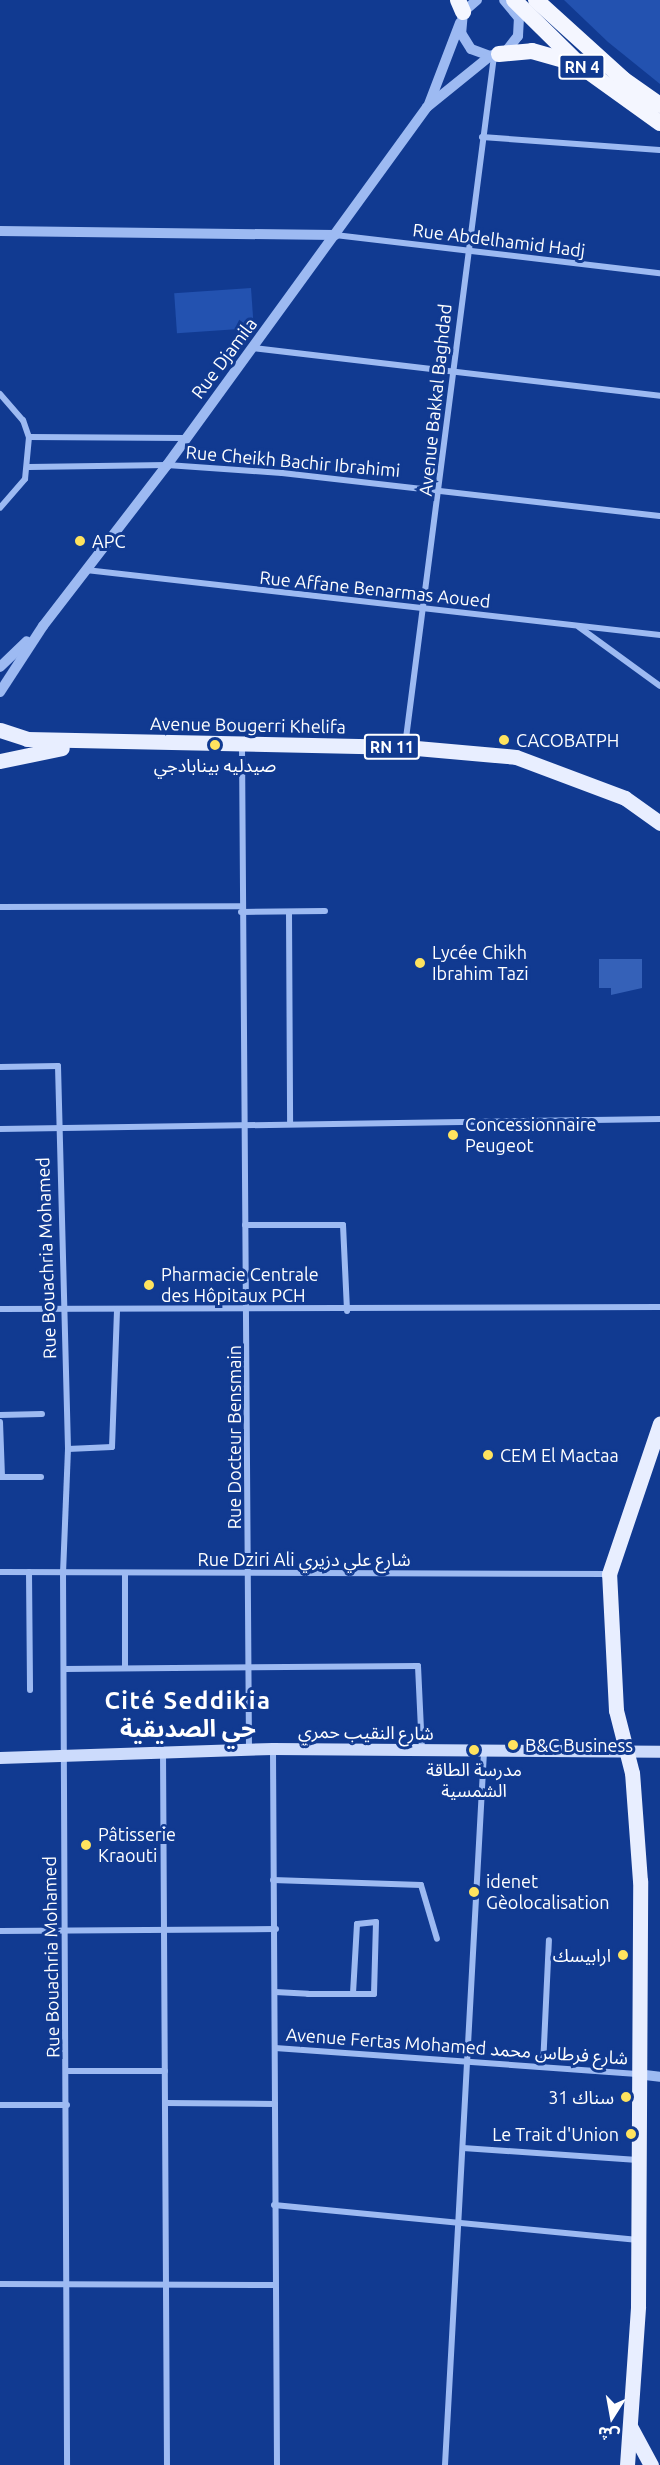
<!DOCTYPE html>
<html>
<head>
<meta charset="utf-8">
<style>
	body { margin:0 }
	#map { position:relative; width:660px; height:2465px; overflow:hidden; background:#113a91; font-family:Ubuntu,"Noto Sans Arabic",sans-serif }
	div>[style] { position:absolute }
	.green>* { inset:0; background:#2352b0; transform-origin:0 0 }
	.building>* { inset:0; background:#3561b8 }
	.minor>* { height:6px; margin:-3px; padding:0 3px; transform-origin:3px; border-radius:3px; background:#9dbaf2 }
	.tertiary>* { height:10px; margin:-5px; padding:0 5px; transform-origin:5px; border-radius:5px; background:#9dbaf2 }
	.secondary>* { height:12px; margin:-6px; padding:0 6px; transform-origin:6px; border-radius:6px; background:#ccdbfc }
	.primary>* { height:15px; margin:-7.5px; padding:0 7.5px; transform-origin:7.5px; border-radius:7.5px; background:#e8eeff }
	.trunk>* { height:16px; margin:-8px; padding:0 8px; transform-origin:8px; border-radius:8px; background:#f4f6ff }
	.dots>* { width:16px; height:16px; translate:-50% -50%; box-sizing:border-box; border:3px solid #113a91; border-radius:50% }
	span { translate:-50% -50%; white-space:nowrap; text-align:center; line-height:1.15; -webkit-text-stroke:6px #113a91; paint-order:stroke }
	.shield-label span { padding:2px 4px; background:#113a91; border:2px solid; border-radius:4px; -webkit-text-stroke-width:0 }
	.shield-label { font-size:16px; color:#fff; font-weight:700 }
	.street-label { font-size:18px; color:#fff }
	.poi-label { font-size:18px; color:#fff }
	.left { translate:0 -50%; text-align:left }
	.right { translate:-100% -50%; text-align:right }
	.district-label { font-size:24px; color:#fff; font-weight:700; letter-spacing:1.5px }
	.north { position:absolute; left:582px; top:2387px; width:60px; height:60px; -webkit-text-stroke:4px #113a91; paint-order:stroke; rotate:191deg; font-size:16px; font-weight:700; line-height:24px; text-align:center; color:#fff }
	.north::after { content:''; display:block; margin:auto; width:21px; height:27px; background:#fff; clip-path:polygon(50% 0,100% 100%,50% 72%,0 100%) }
</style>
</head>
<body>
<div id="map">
	<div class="green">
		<i style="clip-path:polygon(564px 0,660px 0,660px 84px,608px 42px)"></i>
		<i style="left:251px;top:288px;width:40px;height:77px;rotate:86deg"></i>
	</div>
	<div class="building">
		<i style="clip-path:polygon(599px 959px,642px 959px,642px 988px,611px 995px,611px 988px,599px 988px)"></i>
	</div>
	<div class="minor">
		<i style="left:482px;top:137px;width:178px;rotate:4.2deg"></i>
		<i style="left:335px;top:235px;width:327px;rotate:6.7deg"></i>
		<i style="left:253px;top:348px;width:410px;rotate:6.7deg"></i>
		<i style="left:0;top:394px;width:35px;rotate:49deg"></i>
		<i style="left:23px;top:420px;width:18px;rotate:71deg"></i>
		<i style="left:29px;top:437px;width:42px;rotate:95.4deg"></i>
		<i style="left:25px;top:479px;width:38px;rotate:131deg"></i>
		<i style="left:29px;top:437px;width:155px;rotate:0.4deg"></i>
		<i style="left:29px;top:467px;width:138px;rotate:-0.8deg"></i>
		<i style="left:167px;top:465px;width:115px;rotate:4deg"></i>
		<i style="left:282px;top:473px;width:380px;rotate:6.5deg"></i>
		<i style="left:86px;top:570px;width:578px;rotate:6.46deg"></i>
		<i style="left:579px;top:627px;width:100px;rotate:36.1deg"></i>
		<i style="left:242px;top:746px;width:1003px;rotate:89.6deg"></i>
		<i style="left:405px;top:746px;width:696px;rotate:-82.65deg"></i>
		<i style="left:0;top:907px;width:240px;rotate:-0.2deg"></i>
		<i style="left:241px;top:912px;width:84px;rotate:-0.7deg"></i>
		<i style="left:289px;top:912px;width:212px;rotate:89.7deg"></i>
		<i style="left:0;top:1067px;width:58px;rotate:-1deg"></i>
		<i style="left:58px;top:1066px;width:383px;rotate:88.5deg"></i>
		<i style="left:68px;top:1449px;width:122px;rotate:92.3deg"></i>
		<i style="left:63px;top:1571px;width:894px;rotate:89.74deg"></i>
		<i style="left:0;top:1129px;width:660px;rotate:-0.87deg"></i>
		<i style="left:245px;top:1225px;width:98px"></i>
		<i style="left:343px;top:1225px;width:86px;rotate:87.3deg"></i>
		<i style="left:0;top:1309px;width:660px;rotate:-0.17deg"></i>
		<i style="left:0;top:1415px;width:42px;rotate:-1.4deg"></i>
		<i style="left:0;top:1422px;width:55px;rotate:87.9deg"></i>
		<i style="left:68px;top:1449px;width:44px;rotate:-2.6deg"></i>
		<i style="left:112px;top:1447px;width:136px;rotate:-87.9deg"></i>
		<i style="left:1px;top:1477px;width:40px"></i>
		<i style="left:0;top:1572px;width:608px;rotate:0.19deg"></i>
		<i style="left:29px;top:1572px;width:118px;rotate:89.5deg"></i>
		<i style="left:125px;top:1573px;width:95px;rotate:90deg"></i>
		<i style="left:64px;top:1669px;width:354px;rotate:-0.5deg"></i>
		<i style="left:418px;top:1666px;width:84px;rotate:87.3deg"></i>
		<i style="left:273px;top:1750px;width:715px;rotate:89.68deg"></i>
		<i style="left:163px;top:1751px;width:714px;rotate:89.68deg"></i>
		<i style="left:273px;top:1880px;width:148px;rotate:1.9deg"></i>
		<i style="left:421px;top:1885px;width:56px;rotate:73.5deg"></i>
		<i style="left:0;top:1931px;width:276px;rotate:-0.4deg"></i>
		<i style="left:275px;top:1992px;width:33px;rotate:3deg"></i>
		<i style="left:308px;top:1994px;width:66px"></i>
		<i style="left:374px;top:1994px;width:72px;rotate:-88.4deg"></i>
		<i style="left:376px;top:1922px;width:19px;rotate:174deg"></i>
		<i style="left:357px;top:1924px;width:70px;rotate:93.3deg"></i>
		<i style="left:275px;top:2048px;width:363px;rotate:4.1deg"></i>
		<i style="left:543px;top:2066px;width:126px;rotate:-87.3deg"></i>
		<i style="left:67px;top:2071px;width:98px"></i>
		<i style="left:165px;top:2103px;width:110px;rotate:0.5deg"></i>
		<i style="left:0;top:2105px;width:67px"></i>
		<i style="left:463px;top:2148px;width:175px;rotate:3.9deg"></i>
		<i style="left:274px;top:2205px;width:366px;rotate:5.5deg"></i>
		<i style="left:0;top:2284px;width:274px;rotate:0.2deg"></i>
		<i style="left:445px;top:2465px;width:715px;rotate:-86.87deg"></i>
	</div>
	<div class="tertiary">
		<i style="left:477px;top:0;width:18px;rotate:139deg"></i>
		<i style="left:463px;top:12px;width:21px;rotate:95deg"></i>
		<i style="left:461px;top:33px;width:19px;rotate:58deg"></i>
		<i style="left:471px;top:49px;width:20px;rotate:20deg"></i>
		<i style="left:490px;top:56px;width:18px;rotate:-19deg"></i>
		<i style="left:507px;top:50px;width:18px;rotate:-52deg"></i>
		<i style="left:518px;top:36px;width:18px;rotate:-87deg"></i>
		<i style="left:519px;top:18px;width:23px;rotate:-130deg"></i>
		<i style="left:429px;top:104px;width:87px;rotate:-69.1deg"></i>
		<i style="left:0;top:231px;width:335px;rotate:0.7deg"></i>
		<i style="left:0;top:667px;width:37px;rotate:-44deg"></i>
		<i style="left:0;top:692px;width:79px;rotate:-56.9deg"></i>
		<i style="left:43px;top:626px;width:203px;rotate:-52.4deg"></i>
		<i style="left:167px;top:465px;width:442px;rotate:-54deg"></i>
		<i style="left:427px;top:107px;width:81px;rotate:-39deg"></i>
		<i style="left:637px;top:2074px;width:23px;rotate:7deg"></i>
	</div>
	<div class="secondary">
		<i style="left:0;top:1758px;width:273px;rotate:-1.9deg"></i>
		<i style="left:273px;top:1749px;width:387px;rotate:0.4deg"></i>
	</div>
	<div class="primary">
		<i style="left:0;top:730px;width:28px;rotate:18deg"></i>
		<i style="left:27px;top:739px;width:378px;rotate:1.2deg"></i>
		<i style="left:405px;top:747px;width:111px;rotate:5.1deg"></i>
		<i style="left:516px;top:757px;width:116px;rotate:20.6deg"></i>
		<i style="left:625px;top:798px;width:43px;rotate:35.5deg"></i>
		<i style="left:0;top:761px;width:63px;rotate:-11.8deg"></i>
		<i style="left:631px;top:2428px;width:42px;rotate:61.6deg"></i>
		<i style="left:627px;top:2465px;width:159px;rotate:-86deg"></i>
		<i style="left:638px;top:2306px;width:425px;rotate:-89.7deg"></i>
		<i style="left:640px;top:1881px;width:108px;rotate:-94.2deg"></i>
		<i style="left:632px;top:1773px;width:65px;rotate:-104.3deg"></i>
		<i style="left:616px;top:1710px;width:136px;rotate:-92.9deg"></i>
		<i style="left:609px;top:1574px;width:159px;rotate:-71.3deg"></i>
	</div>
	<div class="trunk">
		<i style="left:458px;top:0;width:13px;rotate:67deg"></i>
		<i style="left:514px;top:0;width:95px;rotate:44.6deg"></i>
		<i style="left:582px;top:67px;width:96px;rotate:35.7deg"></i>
		<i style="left:536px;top:0;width:118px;rotate:42.2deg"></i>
		<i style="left:623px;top:79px;width:45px;rotate:35.1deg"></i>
		<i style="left:499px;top:54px;width:33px;rotate:-5deg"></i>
		<i style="left:532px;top:51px;width:44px;rotate:15.9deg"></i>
	</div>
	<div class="dots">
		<i style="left:80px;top:541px;background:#ffe35e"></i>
		<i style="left:504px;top:740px;background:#ffe35e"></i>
		<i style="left:215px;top:745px;background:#ffe35e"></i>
		<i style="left:420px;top:963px;background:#ffe35e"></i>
		<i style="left:453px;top:1135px;background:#ffe35e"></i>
		<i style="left:149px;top:1285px;background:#ffe35e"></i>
		<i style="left:488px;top:1455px;background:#ffe35e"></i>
		<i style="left:513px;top:1745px;background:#ffe35e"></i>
		<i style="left:474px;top:1750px;background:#ffe35e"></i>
		<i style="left:86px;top:1845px;background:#ffe35e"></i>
		<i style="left:474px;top:1892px;background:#ffe35e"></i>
		<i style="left:623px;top:1955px;background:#ffe35e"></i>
		<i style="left:626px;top:2097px;background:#ffe35e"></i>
		<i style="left:631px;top:2134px;background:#ffe35e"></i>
	</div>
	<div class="shield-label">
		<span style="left:582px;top:67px">RN 4</span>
		<span style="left:392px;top:747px">RN 11</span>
	</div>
	<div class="street-label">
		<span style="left:499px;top:240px;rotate:7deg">Rue Abdelhamid Hadj</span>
		<span style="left:224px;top:358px;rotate:-53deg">Rue Djamila</span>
		<span style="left:435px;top:400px;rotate:-84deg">Avenue Bakkal Baghdad</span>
		<span style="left:293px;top:461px;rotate:5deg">Rue Cheikh Bachir Ibrahimi</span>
		<span style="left:375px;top:589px;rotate:6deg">Rue Affane Benarmas Aoued</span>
		<span style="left:248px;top:725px;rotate:1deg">Avenue Bougerri Khelifa</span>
		<span style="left:46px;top:1258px;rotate:-92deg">Rue Bouachria Mohamed</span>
		<span style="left:234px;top:1437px;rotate:-90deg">Rue Docteur Bensmain</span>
		<span style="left:304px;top:1559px">Rue Dziri Ali شارع علي دزيري</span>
		<span style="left:366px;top:1732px;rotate:1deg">شارع النقيب حمري</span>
		<span style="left:51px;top:1957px;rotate:-91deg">Rue Bouachria Mohamed</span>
		<span style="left:457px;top:2046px;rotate:4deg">Avenue Fertas Mohamed شارع فرطاس محمد</span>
	</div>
	<div class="poi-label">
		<span class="left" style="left:92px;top:541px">APC</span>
		<span class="left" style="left:516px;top:740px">CACOBATPH</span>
		<span style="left:215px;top:765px">صيدليه بينابادجي</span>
		<span class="left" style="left:432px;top:963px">Lycée Chikh<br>Ibrahim Tazi</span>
		<span class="left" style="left:465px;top:1135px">Concessionnaire<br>Peugeot</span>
		<span class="left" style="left:161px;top:1285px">Pharmacie Centrale<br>des Hôpitaux PCH</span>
		<span class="left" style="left:500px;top:1455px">CEM El Mactaa</span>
		<span class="left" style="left:525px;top:1745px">B&amp;C Business</span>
		<span style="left:474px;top:1780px">مدرسة الطاقة<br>الشمسية</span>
		<span class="left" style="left:98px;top:1845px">Pâtisserie<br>Kraouti</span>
		<span class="left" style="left:486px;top:1892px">idenet<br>Gèolocalisation</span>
		<span class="right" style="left:611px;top:1955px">ارابيسك</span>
		<span class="right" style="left:614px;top:2097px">سناك 31</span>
		<span class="right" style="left:619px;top:2134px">Le Trait d'Union</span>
	</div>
	<div class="district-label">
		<span style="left:188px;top:1715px">Cité Seddikia<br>حي الصديقية</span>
	</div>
	<div class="north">ش</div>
</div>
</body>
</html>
